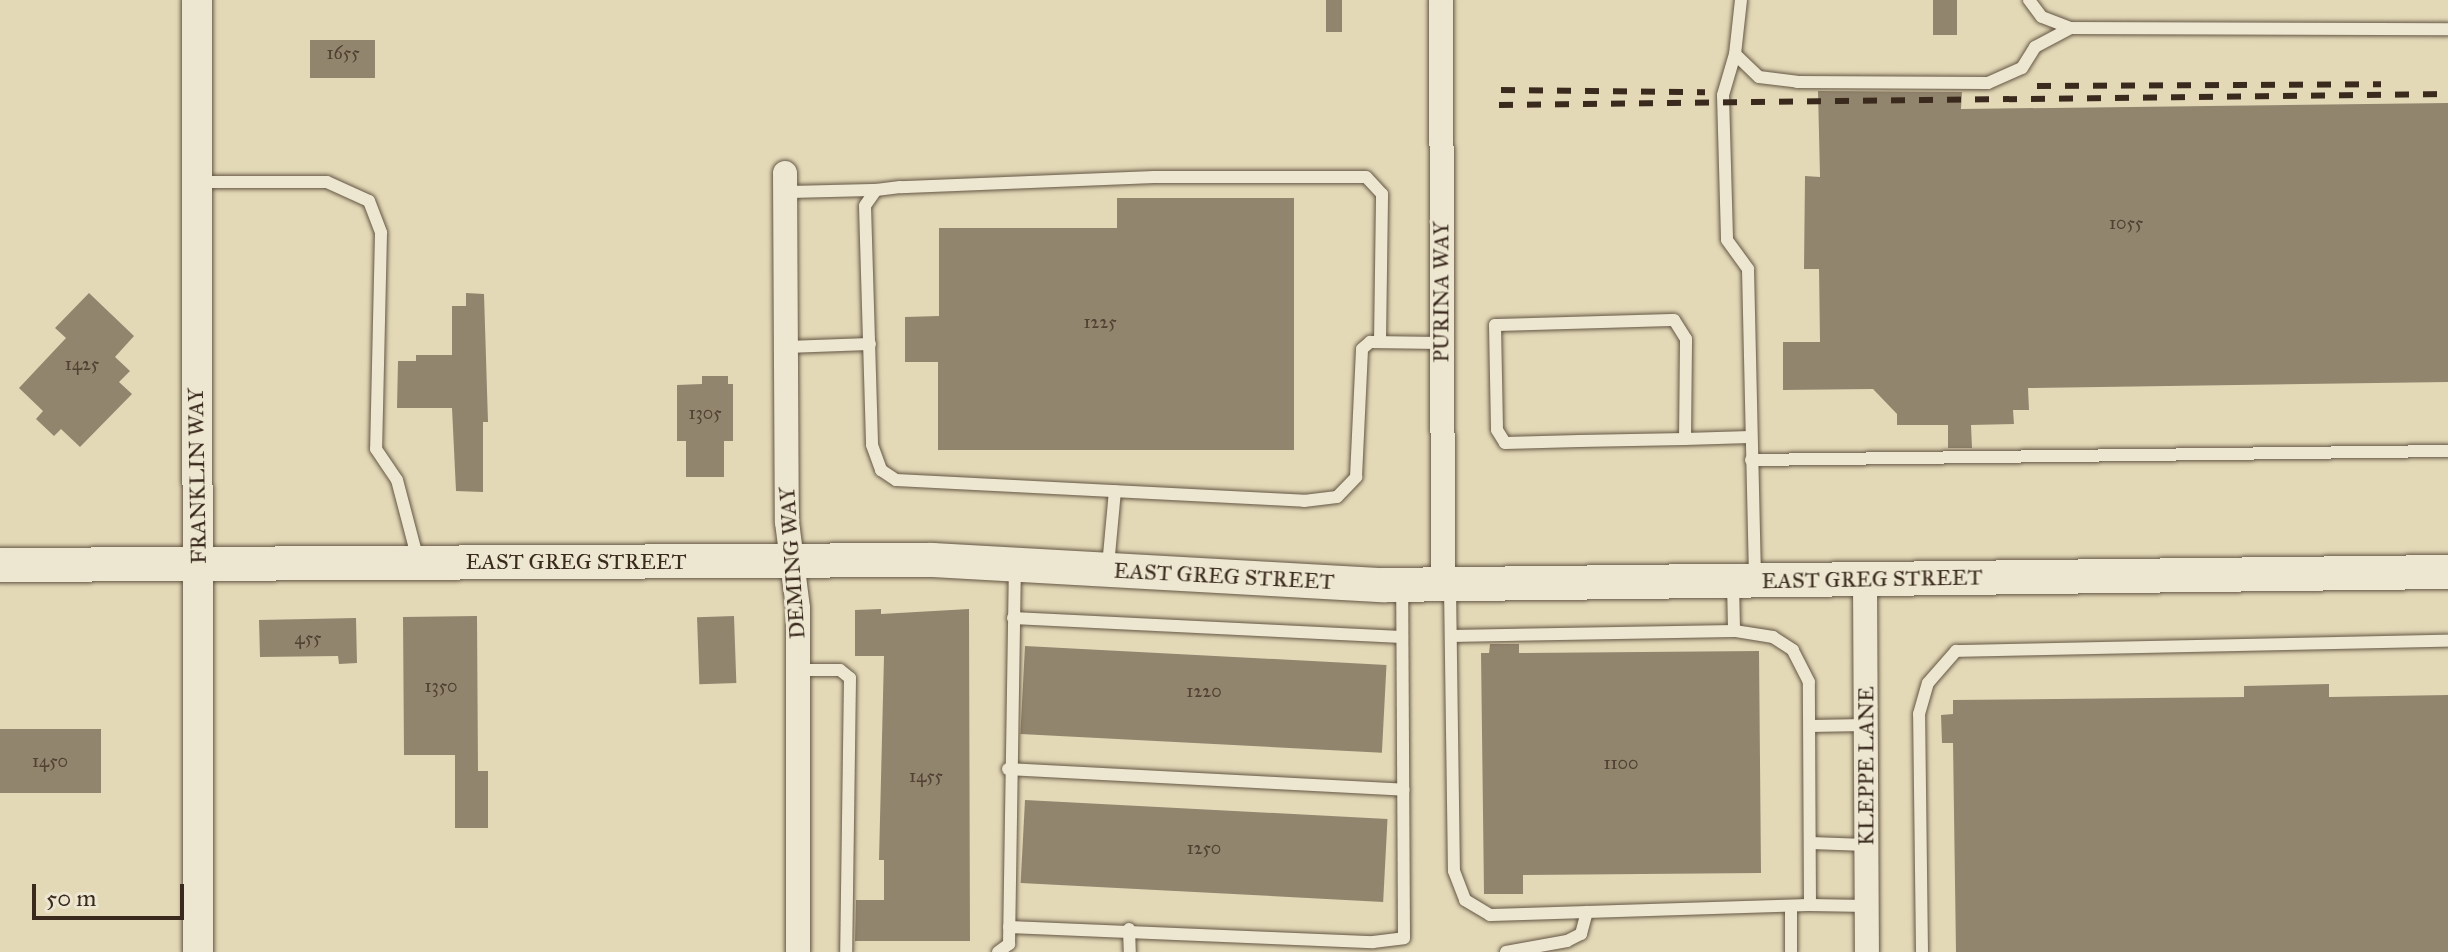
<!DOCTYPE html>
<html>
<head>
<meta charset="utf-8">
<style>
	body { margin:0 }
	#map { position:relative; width:2448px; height:952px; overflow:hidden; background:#e3d9b7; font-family:"IM FELL Great Primer",serif }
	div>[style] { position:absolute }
	.building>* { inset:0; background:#92856e; transform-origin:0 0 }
	.roads { filter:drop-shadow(0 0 2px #645644) drop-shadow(0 0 2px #645644) }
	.service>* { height:12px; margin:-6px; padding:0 6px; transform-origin:6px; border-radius:6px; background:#ede6d0 }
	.minor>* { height:24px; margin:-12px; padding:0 12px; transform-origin:12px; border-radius:12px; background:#ede6d0 }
	.tertiary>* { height:30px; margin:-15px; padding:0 15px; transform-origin:15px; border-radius:15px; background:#ede6d0 }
	.secondary>* { height:34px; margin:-17px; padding:0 17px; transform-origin:17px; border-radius:17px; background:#ede6d0 }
	.rail>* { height:6px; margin-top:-3px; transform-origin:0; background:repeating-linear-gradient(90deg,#3a2a1e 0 14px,transparent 0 28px) }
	span { translate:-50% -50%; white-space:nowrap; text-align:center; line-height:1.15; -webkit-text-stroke:6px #ede6d0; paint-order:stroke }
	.number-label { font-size:18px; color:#504132 }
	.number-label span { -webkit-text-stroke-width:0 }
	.street-label { font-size:22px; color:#3a2a1e }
	.scale { position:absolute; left:32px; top:884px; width:152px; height:36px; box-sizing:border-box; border:4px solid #3a2a1e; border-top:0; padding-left:10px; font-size:24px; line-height:28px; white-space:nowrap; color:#3a2a1e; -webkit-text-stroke:6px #ede6d0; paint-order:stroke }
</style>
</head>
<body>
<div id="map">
	<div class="building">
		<i style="left:1326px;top:0;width:16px;height:32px"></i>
		<i style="left:1933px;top:0;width:24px;height:35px"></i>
		<i style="left:375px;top:40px;width:38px;height:65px;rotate:90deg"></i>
		<i style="clip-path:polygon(1818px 91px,1962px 92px,1961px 109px,2448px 103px,2448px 382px,2028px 388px,2029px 410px,2013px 410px,2014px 424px,1971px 425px,1972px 448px,1948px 448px,1948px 425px,1897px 425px,1897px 414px,1873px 389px,1783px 390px,1783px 342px,1820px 342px,1819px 269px,1804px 269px,1805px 176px,1820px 177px)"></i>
		<i style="clip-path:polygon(1117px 198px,1294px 198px,1294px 450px,938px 450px,938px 362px,905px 362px,905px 317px,939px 316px,939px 228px,1117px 228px)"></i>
		<i style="clip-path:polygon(89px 293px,134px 336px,115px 357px,130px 371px,119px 382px,132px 394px,80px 447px,61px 429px,54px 436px,36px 419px,43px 411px,19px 388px,66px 338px,55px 328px)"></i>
		<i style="clip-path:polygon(466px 293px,484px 294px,488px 422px,483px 422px,483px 492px,456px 491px,452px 408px,397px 408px,398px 361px,416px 361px,416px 355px,452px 355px,452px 306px,466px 306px)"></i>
		<i style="clip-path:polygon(702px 376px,728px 376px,728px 384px,733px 384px,733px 441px,724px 441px,724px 477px,686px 477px,686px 441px,677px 441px,677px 385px,702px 384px)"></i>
		<i style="clip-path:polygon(881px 609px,881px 614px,969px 609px,970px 941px,855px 941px,856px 900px,884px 900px,884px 860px,879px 860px,884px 656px,855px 656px,855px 610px)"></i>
		<i style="clip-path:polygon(477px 616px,478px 771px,488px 771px,488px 828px,455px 828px,455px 755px,404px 755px,403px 617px)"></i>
		<i style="left:734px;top:616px;width:67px;height:37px;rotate:88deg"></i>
		<i style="clip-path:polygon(356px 618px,357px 663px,339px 664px,338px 656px,260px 657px,259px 620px)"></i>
		<i style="clip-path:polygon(1490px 644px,1519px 644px,1519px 653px,1759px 651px,1761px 873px,1523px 875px,1523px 894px,1484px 894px,1481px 653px,1489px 653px)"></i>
		<i style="left:1025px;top:646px;width:362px;height:88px;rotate:3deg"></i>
		<i style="clip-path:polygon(2329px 684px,2329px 697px,2448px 695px,2448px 952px,1956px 952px,1953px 743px,1942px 743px,1941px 715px,1953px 714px,1953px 700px,2244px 697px,2244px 686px)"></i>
		<i style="left:0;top:729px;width:101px;height:64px"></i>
		<i style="left:1025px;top:800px;width:363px;height:83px;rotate:3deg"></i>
	</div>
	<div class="roads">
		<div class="service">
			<i style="left:1741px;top:0;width:54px;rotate:96.3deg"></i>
			<i style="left:1735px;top:54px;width:33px;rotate:44deg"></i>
			<i style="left:1759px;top:77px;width:38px;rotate:7deg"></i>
			<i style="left:1797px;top:82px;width:191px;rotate:0.3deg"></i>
			<i style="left:1988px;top:83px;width:37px;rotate:-24deg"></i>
			<i style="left:2022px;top:68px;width:25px;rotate:-58deg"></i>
			<i style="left:2035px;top:47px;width:40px;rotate:-28deg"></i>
			<i style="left:2029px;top:0;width:21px;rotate:53deg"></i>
			<i style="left:2042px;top:17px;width:30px;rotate:21deg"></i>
			<i style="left:2070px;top:28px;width:378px;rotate:0.2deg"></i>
			<i style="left:1735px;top:54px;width:43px;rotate:106.3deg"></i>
			<i style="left:1723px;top:95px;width:145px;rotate:88.4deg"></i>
			<i style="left:1727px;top:240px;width:36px;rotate:54deg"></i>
			<i style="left:1748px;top:269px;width:308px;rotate:88.7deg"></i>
			<i style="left:196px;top:182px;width:131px"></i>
			<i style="left:327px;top:182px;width:46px;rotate:24.3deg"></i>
			<i style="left:369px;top:201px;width:34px;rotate:69deg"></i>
			<i style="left:381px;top:233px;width:216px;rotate:91.3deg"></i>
			<i style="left:376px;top:449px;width:37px;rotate:56deg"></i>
			<i style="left:397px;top:480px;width:83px;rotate:75.3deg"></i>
			<i style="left:785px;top:192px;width:91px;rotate:-1.3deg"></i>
			<i style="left:1380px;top:342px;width:148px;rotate:-89.2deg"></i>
			<i style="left:1382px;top:194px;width:23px;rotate:-133deg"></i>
			<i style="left:1366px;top:177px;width:212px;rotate:180deg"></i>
			<i style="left:1154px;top:177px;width:254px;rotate:177.7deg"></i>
			<i style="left:900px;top:187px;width:24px;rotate:173deg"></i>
			<i style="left:876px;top:190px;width:19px;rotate:125deg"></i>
			<i style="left:865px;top:206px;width:239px;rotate:88.3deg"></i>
			<i style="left:872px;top:445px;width:27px;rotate:70deg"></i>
			<i style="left:881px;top:470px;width:18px;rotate:34deg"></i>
			<i style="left:896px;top:480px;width:409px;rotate:2.9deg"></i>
			<i style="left:1304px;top:501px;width:33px;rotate:-7deg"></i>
			<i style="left:1337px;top:497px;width:28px;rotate:-46deg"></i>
			<i style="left:1356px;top:477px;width:128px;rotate:-87.3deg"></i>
			<i style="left:1362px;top:349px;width:11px;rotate:-41deg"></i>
			<i style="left:1370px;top:342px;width:71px;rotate:0.8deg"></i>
			<i style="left:786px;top:347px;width:84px;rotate:-2deg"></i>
			<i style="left:1685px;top:439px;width:100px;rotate:-89.4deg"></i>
			<i style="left:1686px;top:339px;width:22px;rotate:-122deg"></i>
			<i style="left:1674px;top:320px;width:179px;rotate:178.4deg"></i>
			<i style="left:1495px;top:325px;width:105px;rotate:88.9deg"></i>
			<i style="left:1497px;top:430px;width:15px;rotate:58deg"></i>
			<i style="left:1505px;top:443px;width:74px;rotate:-1.5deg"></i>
			<i style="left:1579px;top:441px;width:106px;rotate:-1.1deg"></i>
			<i style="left:1685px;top:439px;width:65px;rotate:-1.8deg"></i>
			<i style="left:1751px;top:460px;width:697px;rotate:-0.74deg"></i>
			<i style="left:1108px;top:566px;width:75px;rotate:-84.7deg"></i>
			<i style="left:1733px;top:582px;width:49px;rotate:88.8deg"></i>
			<i style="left:1450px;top:587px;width:284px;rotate:89.2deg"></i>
			<i style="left:1454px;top:871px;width:31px;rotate:69deg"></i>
			<i style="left:1465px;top:900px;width:29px;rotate:31deg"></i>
			<i style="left:1490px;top:915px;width:320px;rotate:-1.8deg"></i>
			<i style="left:1810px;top:905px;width:223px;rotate:-90.3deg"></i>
			<i style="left:1809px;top:682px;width:36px;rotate:-117deg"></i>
			<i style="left:1793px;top:650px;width:24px;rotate:-147deg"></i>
			<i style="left:1773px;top:637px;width:39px;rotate:-171deg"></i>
			<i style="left:1734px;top:631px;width:283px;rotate:179deg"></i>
			<i style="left:1013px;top:618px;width:389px;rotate:2.8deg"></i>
			<i style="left:798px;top:670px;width:42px"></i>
			<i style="left:840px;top:670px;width:13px;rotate:39deg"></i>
			<i style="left:850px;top:678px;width:274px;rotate:90.8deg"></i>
			<i style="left:1810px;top:726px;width:55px;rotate:-1deg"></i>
			<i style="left:1008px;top:769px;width:396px;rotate:3deg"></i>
			<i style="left:1811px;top:843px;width:55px;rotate:2.1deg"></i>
			<i style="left:1810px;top:905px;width:57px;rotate:1deg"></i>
			<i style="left:1791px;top:906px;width:46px;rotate:90deg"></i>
			<i style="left:1009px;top:927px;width:364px;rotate:2.4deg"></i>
			<i style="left:1373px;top:942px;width:31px;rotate:-7deg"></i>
			<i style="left:1404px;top:938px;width:350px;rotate:-90.3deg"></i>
			<i style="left:1129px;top:929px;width:23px;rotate:88deg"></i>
			<i style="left:998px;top:952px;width:14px;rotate:-36deg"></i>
			<i style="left:1009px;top:944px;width:377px;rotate:-89.1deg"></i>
			<i style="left:1506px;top:952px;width:62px;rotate:-10.2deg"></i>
			<i style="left:1567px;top:941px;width:16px;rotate:-27deg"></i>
			<i style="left:1581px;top:934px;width:23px;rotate:-75deg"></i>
			<i style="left:1922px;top:952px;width:238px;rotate:-90.7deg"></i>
			<i style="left:1919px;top:714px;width:32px;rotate:-74deg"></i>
			<i style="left:1928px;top:683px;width:43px;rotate:-48.8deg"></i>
			<i style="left:1956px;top:651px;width:492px;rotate:-1.2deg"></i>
		</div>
		<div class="minor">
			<i style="left:1441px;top:0;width:584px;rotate:89.8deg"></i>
			<i style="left:785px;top:173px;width:349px;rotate:89.7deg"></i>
			<i style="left:787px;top:522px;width:87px;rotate:82.7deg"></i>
			<i style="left:798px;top:608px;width:344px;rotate:90deg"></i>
			<i style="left:1865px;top:580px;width:372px;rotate:89.7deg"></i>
		</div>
		<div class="tertiary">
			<i style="left:197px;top:0;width:952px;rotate:89.94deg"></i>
		</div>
		<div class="secondary">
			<i style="left:0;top:565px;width:932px;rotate:-0.31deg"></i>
			<i style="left:932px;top:560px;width:452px;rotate:3.2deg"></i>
			<i style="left:1383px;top:585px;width:1065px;rotate:-0.7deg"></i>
		</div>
	</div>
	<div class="rail">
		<i style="left:2037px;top:86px;width:344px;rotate:-0.3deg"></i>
		<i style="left:1501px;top:90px;width:204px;rotate:0.6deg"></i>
		<i style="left:1499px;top:105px;width:949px;rotate:-0.66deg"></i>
	</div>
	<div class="number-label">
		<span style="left:343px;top:53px">1655</span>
		<span style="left:2126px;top:223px">1055</span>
		<span style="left:1100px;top:322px">1225</span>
		<span style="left:82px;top:364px">1425</span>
		<span style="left:705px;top:413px">1305</span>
		<span style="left:308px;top:638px">455</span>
		<span style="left:441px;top:686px">1350</span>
		<span style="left:1204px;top:691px">1220</span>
		<span style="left:50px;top:761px">1450</span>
		<span style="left:1621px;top:763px">1100</span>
		<span style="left:926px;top:776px">1455</span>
		<span style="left:1204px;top:848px">1250</span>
	</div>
	<div class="street-label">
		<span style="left:1441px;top:292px;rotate:-90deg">PURINA WAY</span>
		<span style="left:197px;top:476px;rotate:-91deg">FRANKLIN WAY</span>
		<span style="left:576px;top:562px">EAST GREG STREET</span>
		<span style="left:792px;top:563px;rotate:-94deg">DEMING WAY</span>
		<span style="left:1224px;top:576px;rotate:3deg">EAST GREG STREET</span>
		<span style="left:1872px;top:579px;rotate:-1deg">EAST GREG STREET</span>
		<span style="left:1866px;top:766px;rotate:-90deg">KLEPPE LANE</span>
	</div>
	<div class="scale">50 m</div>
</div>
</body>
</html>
